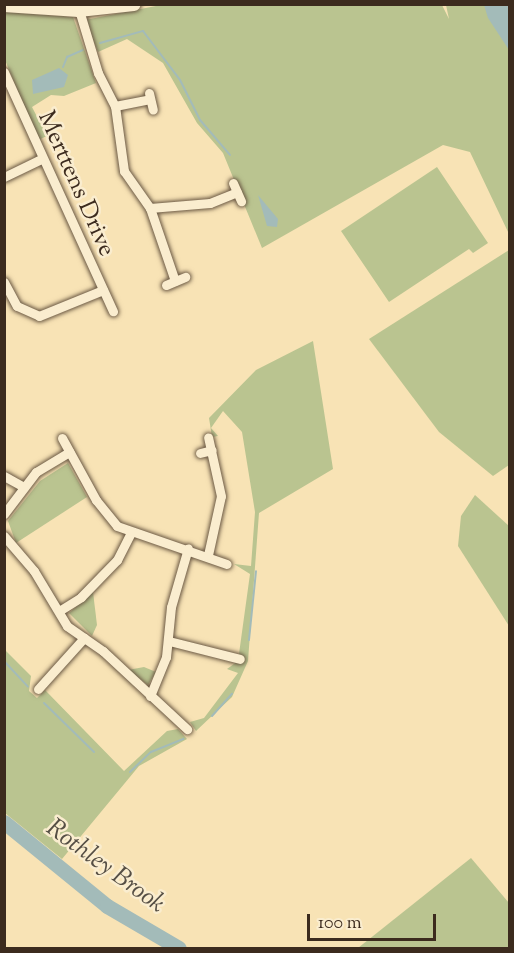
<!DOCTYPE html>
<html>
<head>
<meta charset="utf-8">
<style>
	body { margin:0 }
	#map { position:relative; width:514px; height:953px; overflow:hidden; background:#f8e3b5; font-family:"Sorts Mill Goudy",serif }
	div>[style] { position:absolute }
	.green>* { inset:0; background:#bac490 }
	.water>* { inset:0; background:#a3bbb9 }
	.stream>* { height:2px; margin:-1px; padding:0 1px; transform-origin:1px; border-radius:1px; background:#a3bbb9 }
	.river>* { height:15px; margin:-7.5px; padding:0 7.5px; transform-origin:7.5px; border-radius:7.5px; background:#a3bbb9 }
	.roads { filter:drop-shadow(0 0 2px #6b5944) drop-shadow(0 0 2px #6b5944) }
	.street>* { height:9px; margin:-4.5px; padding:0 4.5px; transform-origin:4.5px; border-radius:4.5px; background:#faedcf }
	.secondary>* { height:14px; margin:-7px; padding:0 7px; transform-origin:7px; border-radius:7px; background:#faedcf }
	span { translate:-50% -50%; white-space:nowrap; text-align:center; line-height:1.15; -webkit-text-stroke:5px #faedcf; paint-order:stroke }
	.street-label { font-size:24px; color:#3c2b1e }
	.water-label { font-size:26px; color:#564f45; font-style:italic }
	.frame { position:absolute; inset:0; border:6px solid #3c2b1e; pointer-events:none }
	.scale { position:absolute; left:307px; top:914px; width:129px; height:27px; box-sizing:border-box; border:3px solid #3c2b1e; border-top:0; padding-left:8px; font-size:18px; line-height:21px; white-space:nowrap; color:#3c2b1e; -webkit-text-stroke:4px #faedcf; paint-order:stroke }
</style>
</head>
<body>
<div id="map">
	<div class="green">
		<i style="clip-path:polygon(166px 4px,442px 5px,449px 19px,446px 5px,509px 5px,509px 234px,470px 152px,443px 145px,262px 248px,223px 153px,197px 123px,163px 63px,127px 39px,98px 52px,85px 20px)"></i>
		<i style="clip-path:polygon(4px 12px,73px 17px,96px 83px,64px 96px,51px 95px,32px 107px,47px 136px,38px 140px,5px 60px)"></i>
		<i style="clip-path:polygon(437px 167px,488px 243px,473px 253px,469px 249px,389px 302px,341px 231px)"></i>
		<i style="clip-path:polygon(509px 250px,509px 465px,493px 476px,439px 432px,369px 339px)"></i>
		<i style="clip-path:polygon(313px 341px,333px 469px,259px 513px,248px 661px,232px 697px,196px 731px,190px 722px,204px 718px,238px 673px,227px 669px,238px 661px,250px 574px,234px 564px,251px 566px,255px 512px,242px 432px,223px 411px,211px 428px,218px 436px,212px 437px,209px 418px,256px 370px)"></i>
		<i style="clip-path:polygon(68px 463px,87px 497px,16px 543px,8px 521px,40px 481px)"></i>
		<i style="clip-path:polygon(475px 495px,509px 526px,509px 626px,458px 546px,461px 516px)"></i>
		<i style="clip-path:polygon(93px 592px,97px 625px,92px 636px,69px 613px)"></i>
		<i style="clip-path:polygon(4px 649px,31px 676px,29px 691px,37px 698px,45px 690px,124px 771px,167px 731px,178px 729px,187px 739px,139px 766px,62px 859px,5px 813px)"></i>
		<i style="clip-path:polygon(144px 667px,156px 672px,148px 685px,128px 670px)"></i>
		<i style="clip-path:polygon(471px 858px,509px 903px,509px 948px,358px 948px)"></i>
	</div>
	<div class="water">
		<i style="clip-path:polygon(484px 5px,509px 5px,509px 50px,488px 18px)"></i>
		<i style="clip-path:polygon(59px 68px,68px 75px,64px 87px,33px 94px,32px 80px)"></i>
		<i style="clip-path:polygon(258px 195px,278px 219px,277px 227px,267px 226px)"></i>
	</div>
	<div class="stream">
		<i style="left:100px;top:43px;width:45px;rotate:-15.6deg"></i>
		<i style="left:143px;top:31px;width:61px;rotate:52.9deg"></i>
		<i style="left:180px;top:80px;width:45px;rotate:63.4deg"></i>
		<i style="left:200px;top:120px;width:46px;rotate:49.4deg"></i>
		<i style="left:63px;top:67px;width:11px;rotate:-68deg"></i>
		<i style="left:67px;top:57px;width:17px;rotate:-24deg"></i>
		<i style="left:249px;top:640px;width:69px;rotate:-84.2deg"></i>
		<i style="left:4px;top:661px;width:35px;rotate:47deg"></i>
		<i style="left:44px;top:703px;width:70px;rotate:44.4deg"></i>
		<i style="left:212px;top:716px;width:30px;rotate:-48deg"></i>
		<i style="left:130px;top:772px;width:29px;rotate:-44deg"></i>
		<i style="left:151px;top:752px;width:35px;rotate:-22deg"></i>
	</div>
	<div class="river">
		<i style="left:4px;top:822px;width:133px;rotate:39.2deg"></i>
		<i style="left:107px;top:906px;width:83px;rotate:30.3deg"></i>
	</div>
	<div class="roads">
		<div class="street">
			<i style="left:79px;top:10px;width:66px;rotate:73.2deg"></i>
			<i style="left:98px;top:73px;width:37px;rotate:63deg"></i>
			<i style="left:115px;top:106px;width:66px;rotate:82.1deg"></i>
			<i style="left:124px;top:171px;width:45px;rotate:54.9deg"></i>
			<i style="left:150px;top:208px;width:77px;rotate:71.1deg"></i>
			<i style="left:4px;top:72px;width:263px;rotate:65.5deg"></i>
			<i style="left:149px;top:93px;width:17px;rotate:77deg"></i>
			<i style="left:115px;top:106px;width:33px;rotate:-11deg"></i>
			<i style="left:4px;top:177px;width:41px;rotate:-25.9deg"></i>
			<i style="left:233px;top:183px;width:20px;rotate:66deg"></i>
			<i style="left:150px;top:208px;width:60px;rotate:-4.8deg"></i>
			<i style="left:210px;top:203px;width:29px;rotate:-22deg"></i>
			<i style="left:4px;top:282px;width:27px;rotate:62deg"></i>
			<i style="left:17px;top:306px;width:24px;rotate:24deg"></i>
			<i style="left:39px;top:316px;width:69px;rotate:-22.1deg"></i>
			<i style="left:166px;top:285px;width:21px;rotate:-23deg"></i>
			<i style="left:62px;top:438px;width:71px;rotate:61.3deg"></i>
			<i style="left:96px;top:500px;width:33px;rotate:51deg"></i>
			<i style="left:117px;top:526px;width:116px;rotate:19.1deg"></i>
			<i style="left:200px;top:453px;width:12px;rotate:-14deg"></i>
			<i style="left:4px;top:476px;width:23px;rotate:29deg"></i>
			<i style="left:4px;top:514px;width:53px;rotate:-52.7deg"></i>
			<i style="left:36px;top:472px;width:39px;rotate:-31deg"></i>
			<i style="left:4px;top:536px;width:46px;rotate:49.4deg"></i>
			<i style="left:34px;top:571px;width:64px;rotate:59deg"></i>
			<i style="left:67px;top:626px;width:44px;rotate:34.8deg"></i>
			<i style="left:103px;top:651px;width:115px;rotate:42.9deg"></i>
			<i style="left:208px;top:555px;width:60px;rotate:-77.6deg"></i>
			<i style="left:221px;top:496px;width:60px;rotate:-102.4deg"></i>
			<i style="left:59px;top:611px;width:26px;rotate:-32deg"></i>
			<i style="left:81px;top:597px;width:52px;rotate:-45.8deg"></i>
			<i style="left:117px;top:560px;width:29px;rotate:-63deg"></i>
			<i style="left:169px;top:641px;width:73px;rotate:14.2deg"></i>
			<i style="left:38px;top:689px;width:69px;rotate:-48deg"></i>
			<i style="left:150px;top:696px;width:42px;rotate:-67.7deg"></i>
			<i style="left:166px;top:657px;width:50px;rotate:-84.3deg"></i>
			<i style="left:171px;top:607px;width:61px;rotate:-73.9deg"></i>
		</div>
		<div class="secondary">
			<i style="left:4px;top:5px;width:75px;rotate:3.8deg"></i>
			<i style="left:79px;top:10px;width:55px;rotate:-6.2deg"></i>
		</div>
	</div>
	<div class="street-label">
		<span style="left:75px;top:184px;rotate:66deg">Merttens Drive</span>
	</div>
	<div class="water-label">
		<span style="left:105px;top:867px;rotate:36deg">Rothley Brook</span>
	</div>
	<div class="frame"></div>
	<div class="scale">100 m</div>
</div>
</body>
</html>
